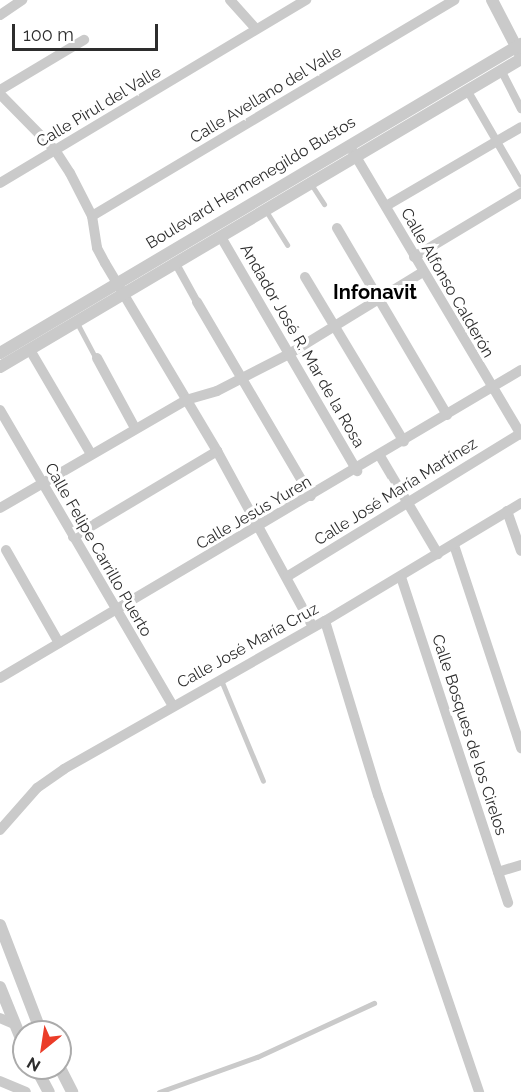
<!DOCTYPE html>
<html>
<head>
<meta charset="utf-8">
<style>
	body { margin:0 }
	#map { position:relative; width:521px; height:1092px; overflow:hidden; background:#fff; font-family:Raleway,sans-serif }
	div>[style] { position:absolute }
	.service>* { height:5px; margin:-2.5px; padding:0 2.5px; transform-origin:2.5px; border-radius:2.5px; background:#cacaca }
	.pedestrian>* { height:8px; margin:-4px; padding:0 4px; transform-origin:4px; border-radius:4px; background:#cacaca }
	.minor>* { height:10px; margin:-5px; padding:0 5px; transform-origin:5px; border-radius:5px; background:#cacaca }
	.tertiary>* { height:12px; margin:-6px; padding:0 6px; transform-origin:6px; border-radius:6px; background:#cacaca }
	span { translate:-50% -50%; white-space:nowrap; text-align:center; line-height:1.15; -webkit-text-stroke:6px #fff; paint-order:stroke }
	.street-label { font-size:16px; color:#2d2d2d }
	.quarter-label { font-size:20px; color:#000; font-weight:700 }
	.north { position:absolute; left:12px; top:1020px; width:60px; height:60px; box-sizing:border-box; background:#fff; border:2px solid #ababab; border-radius:50%; rotate:210deg; font-size:16px; font-weight:700; line-height:24px; text-align:center; color:#2d2d2d }
	.north::after { content:''; display:block; margin:auto; width:21px; height:27px; background:#eb3c28; clip-path:polygon(50% 0,100% 100%,50% 72%,0 100%) }
	.scale { position:absolute; left:12px; top:24px; width:146px; height:27px; box-sizing:border-box; border:3px solid #2d2d2d; border-top:0; padding-left:8px; font-size:18px; line-height:21px; white-space:nowrap; color:#2d2d2d; -webkit-text-stroke:4px #fff; paint-order:stroke }
</style>
</head>
<body>
<div id="map">
	<div class="service">
		<i style="left:311px;top:184px;width:24px;rotate:57deg"></i>
		<i style="left:266px;top:211px;width:40px;rotate:58deg"></i>
		<i style="left:77px;top:323px;width:40px;rotate:62deg"></i>
		<i style="left:221px;top:680px;width:109px;rotate:67.4deg"></i>
		<i style="left:159px;top:1092px;width:104px;rotate:-19.7deg"></i>
		<i style="left:257px;top:1057px;width:129px;rotate:-24.8deg"></i>
	</div>
	<div class="pedestrian">
		<i style="left:501px;top:70px;width:44px;rotate:62.9deg"></i>
		<i style="left:467px;top:90px;width:108px;rotate:59.9deg"></i>
		<i style="left:176px;top:264px;width:43px;rotate:61.1deg"></i>
	</div>
	<div class="minor">
		<i style="left:230px;top:0;width:39px;rotate:48deg"></i>
		<i style="left:0;top:15px;width:27px;rotate:-34deg"></i>
		<i style="left:0;top:90px;width:98px;rotate:-30.8deg"></i>
		<i style="left:0;top:94px;width:78px;rotate:45.5deg"></i>
		<i style="left:55px;top:150px;width:27px;rotate:57deg"></i>
		<i style="left:70px;top:173px;width:48px;rotate:62.9deg"></i>
		<i style="left:92px;top:216px;width:32px;rotate:81deg"></i>
		<i style="left:97px;top:248px;width:17px;rotate:62deg"></i>
		<i style="left:105px;top:263px;width:219px;rotate:59.2deg"></i>
		<i style="left:217px;top:451px;width:200px;rotate:61.4deg"></i>
		<i style="left:352px;top:150px;width:331px;rotate:59.3deg"></i>
		<i style="left:0;top:183px;width:357px;rotate:-30.9deg"></i>
		<i style="left:386px;top:206px;width:156px;rotate:-30.3deg"></i>
		<i style="left:92px;top:216px;width:422px;rotate:-30.8deg"></i>
		<i style="left:337px;top:228px;width:217px;rotate:59.5deg"></i>
		<i style="left:221px;top:237px;width:271px;rotate:59.8deg"></i>
		<i style="left:414px;top:257px;width:125px;rotate:-30.9deg"></i>
		<i style="left:305px;top:277px;width:192px;rotate:59deg"></i>
		<i style="left:197px;top:302px;width:225px;rotate:59.6deg"></i>
		<i style="left:30px;top:350px;width:121px;rotate:59.6deg"></i>
		<i style="left:97px;top:358px;width:80px;rotate:61.5deg"></i>
		<i style="left:0;top:410px;width:341px;rotate:59.7deg"></i>
		<i style="left:380px;top:456px;width:114px;rotate:59.4deg"></i>
		<i style="left:0;top:508px;width:215px;rotate:-30.1deg"></i>
		<i style="left:186px;top:400px;width:32px;rotate:-16deg"></i>
		<i style="left:217px;top:391px;width:81px;rotate:-27.2deg"></i>
		<i style="left:289px;top:354px;width:157px;rotate:-31.5deg"></i>
		<i style="left:507px;top:511px;width:42px;rotate:70.7deg"></i>
		<i style="left:73px;top:537px;width:168px;rotate:-30.8deg"></i>
		<i style="left:454px;top:545px;width:214px;rotate:71.7deg"></i>
		<i style="left:6px;top:550px;width:107px;rotate:60.3deg"></i>
		<i style="left:288px;top:576px;width:273px;rotate:-31.5deg"></i>
		<i style="left:401px;top:577px;width:343px;rotate:71.8deg"></i>
		<i style="left:325px;top:621px;width:182px;rotate:73.1deg"></i>
		<i style="left:378px;top:795px;width:314px;rotate:71.2deg"></i>
		<i style="left:0;top:678px;width:605px;rotate:-30.59deg"></i>
		<i style="left:0;top:830px;width:56px;rotate:-48.6deg"></i>
		<i style="left:37px;top:788px;width:33px;rotate:-35deg"></i>
		<i style="left:64px;top:769px;width:300px;rotate:-29.6deg"></i>
		<i style="left:325px;top:621px;width:229px;rotate:-31deg"></i>
		<i style="left:498px;top:872px;width:24px;rotate:-17deg"></i>
		<i style="left:0;top:1018px;width:13px;rotate:23deg"></i>
		<i style="left:0;top:1081px;width:28px;rotate:23deg"></i>
	</div>
	<div class="tertiary">
		<i style="left:492px;top:0;width:59px;rotate:62.6deg"></i>
		<i style="left:0;top:353px;width:606px;rotate:-30.67deg"></i>
		<i style="left:0;top:367px;width:605px;rotate:-30.59deg"></i>
		<i style="left:0;top:925px;width:115px;rotate:69deg"></i>
		<i style="left:0;top:987px;width:64px;rotate:67.9deg"></i>
		<i style="left:36px;top:1068px;width:27px;rotate:62deg"></i>
		<i style="left:60px;top:1068px;width:27px;rotate:63deg"></i>
	</div>
	<div class="street-label">
		<span style="left:266px;top:95px;rotate:-31deg">Calle Avellano del Valle</span>
		<span style="left:99px;top:107px;rotate:-31deg">Calle Pirul del Valle</span>
		<span style="left:251px;top:183px;rotate:-31deg">Boulevard Hermenegildo Bustos</span>
		<span style="left:447px;top:283px;rotate:60deg">Calle Alfonso Calderón</span>
		<span style="left:302px;top:346px;rotate:60deg">Andador José R. Mar de la Rosa</span>
		<span style="left:396px;top:492px;rotate:-32deg">Calle José María Martínez</span>
		<span style="left:254px;top:513px;rotate:-30deg">Calle Jesús Yuren</span>
		<span style="left:98px;top:550px;rotate:60deg">Calle Felipe Carrillo Puerto</span>
		<span style="left:248px;top:646px;rotate:-29deg">Calle José María Cruz</span>
		<span style="left:469px;top:735px;rotate:72deg">Calle Bosques de los Cirelos</span>
	</div>
	<div class="quarter-label">
		<span style="left:375px;top:292px">Infonavit</span>
	</div>
	<div class="north">N</div>
	<div class="scale">100 m</div>
</div>
</body>
</html>
